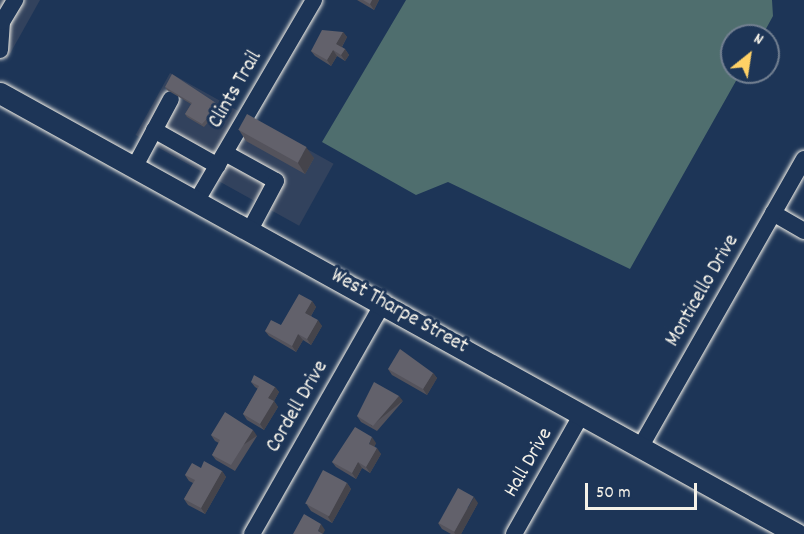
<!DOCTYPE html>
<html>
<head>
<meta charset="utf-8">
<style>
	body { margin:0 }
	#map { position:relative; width:804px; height:534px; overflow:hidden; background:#1d3557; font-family:Dekko,sans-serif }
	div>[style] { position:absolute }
	.built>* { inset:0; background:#32425d; transform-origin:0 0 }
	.green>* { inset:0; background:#4f6e6e }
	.roads { filter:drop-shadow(0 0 2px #f4f1e8) drop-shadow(0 0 2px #f4f1e8) }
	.minor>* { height:16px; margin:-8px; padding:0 8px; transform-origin:8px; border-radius:8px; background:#1d3557 }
	.major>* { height:21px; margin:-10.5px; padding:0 10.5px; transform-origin:10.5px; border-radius:10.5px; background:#1d3557 }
	.wall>* { inset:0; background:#54535c }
	.shaded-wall>* { inset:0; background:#45444b; transform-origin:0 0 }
	.building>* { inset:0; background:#62616b; transform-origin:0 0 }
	span { translate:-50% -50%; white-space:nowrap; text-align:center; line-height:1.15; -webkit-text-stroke:6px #1d3557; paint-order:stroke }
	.street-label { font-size:21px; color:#f4f1e8 }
	.north { position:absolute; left:720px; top:24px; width:60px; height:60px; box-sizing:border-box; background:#1d3557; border:2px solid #738091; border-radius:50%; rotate:30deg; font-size:16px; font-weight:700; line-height:24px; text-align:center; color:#f4f1e8 }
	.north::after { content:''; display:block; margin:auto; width:21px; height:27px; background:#ffd166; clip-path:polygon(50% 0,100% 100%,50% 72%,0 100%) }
	.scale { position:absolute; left:585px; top:483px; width:112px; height:27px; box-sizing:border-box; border:3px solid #f4f1e8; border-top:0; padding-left:8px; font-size:18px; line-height:21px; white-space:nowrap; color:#f4f1e8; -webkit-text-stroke:4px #1d3557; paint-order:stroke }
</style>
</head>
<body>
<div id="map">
	<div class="built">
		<i style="clip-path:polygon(0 0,40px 0,7px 59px,0 54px)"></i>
		<i style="left:170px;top:73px;width:187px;height:71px;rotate:29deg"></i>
	</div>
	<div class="green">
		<i style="clip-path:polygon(406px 0,772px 0,773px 16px,762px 36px,732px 36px,732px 72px,741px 72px,630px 269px,448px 182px,416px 195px,322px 142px)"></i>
	</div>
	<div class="roads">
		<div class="minor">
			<i style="left:0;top:50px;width:28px;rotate:-86deg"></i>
			<i style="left:2px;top:22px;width:26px;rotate:-59deg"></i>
			<i style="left:154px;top:130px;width:73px;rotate:29.4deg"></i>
			<i style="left:225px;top:153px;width:58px;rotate:28.8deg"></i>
			<i style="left:276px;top:181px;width:55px;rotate:118deg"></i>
			<i style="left:134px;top:168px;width:78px;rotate:-61.8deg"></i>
			<i style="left:196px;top:202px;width:234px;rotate:-59.7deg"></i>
			<i style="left:773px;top:213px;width:36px;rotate:30deg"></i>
			<i style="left:641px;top:446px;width:330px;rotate:-60.4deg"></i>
			<i style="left:252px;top:534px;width:267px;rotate:-60.4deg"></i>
			<i style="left:514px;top:534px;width:138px;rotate:-60.5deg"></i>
		</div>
		<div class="major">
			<i style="left:0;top:93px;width:911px;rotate:28.96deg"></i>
		</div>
	</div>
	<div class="wall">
		<i style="clip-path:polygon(357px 0,379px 0,374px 10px)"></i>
		<i style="clip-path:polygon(343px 32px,347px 37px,342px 47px,345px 49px,349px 55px,345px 61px,337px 56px,331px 66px,315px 56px,311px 51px)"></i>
		<i style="clip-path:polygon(165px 87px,221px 108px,204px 127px,187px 117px,185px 114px,191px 104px,167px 90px)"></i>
		<i style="clip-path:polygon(239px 130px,314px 158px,305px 174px,246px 141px)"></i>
		<i style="clip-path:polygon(312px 301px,316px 307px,311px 316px,322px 326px,311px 345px,303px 340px,296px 352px,269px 336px,265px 331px,281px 325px)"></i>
		<i style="clip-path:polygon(388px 369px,433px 373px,437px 378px,427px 395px,392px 375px)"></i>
		<i style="clip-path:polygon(251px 382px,275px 387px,279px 392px,274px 401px,278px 407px,264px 430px,247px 420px,243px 414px,258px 389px,255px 387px)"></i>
		<i style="clip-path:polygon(403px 401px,377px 431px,361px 422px,357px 416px)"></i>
		<i style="clip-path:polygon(211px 435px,257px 436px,235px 471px,216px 460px,212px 455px,219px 443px,215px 441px)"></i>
		<i style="clip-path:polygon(376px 443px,374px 447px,381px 454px,370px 473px,362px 468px,356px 479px,336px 467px,332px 462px)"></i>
		<i style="clip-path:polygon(201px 468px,222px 471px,226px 477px,205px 514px,188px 505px,184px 499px,193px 483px,189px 481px,185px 475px)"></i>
		<i style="clip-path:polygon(347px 483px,351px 489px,332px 523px,311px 511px,307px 505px)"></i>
		<i style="clip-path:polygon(478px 503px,461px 534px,451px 534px,442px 529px,438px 523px)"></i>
	</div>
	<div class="shaded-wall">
		<i style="clip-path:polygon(372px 0,379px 0,374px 10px,370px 4px)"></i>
		<i style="clip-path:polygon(343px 32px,347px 37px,340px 50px,336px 44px)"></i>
		<i style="clip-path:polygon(345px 49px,349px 55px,345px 61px,341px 55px)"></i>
		<i style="clip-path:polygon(333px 50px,337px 56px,331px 66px,327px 60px)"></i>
		<i style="left:219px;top:105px;width:4px;height:25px;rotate:56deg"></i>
		<i style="clip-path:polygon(306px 147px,314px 158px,305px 174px,298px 163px)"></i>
		<i style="clip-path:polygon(312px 301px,316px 307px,309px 319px,305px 313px)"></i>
		<i style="clip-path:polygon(318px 320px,322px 326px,311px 345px,307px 339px)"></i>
		<i style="clip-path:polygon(298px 334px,303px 340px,296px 352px,292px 346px)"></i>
		<i style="clip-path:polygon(433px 373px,437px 378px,427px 395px,423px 389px)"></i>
		<i style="clip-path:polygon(275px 387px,279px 392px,274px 401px,278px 407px,264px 430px,260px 424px,268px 398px)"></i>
		<i style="left:399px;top:396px;width:6px;height:40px;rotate:51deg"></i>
		<i style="left:253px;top:430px;width:7px;height:41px;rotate:56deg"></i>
		<i style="clip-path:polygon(372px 437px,376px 443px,373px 450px,369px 444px)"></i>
		<i style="clip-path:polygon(377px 448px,381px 454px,370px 473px,366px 467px)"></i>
		<i style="clip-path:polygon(358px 462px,362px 468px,356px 479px,352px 473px)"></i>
		<i style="clip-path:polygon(222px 471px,226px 477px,205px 514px,201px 508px)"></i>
		<i style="clip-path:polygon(347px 483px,351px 489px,332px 523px,328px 517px)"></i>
		<i style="clip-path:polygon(474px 497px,478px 503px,461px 534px,455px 534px,454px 532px)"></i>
		<i style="clip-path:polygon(321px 524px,325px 530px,323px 534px,318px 531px)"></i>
	</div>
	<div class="building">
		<i style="clip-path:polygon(363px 0,372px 0,370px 4px)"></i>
		<i style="clip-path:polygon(322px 30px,343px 32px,336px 44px,345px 49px,341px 55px,333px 50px,327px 60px,311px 51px)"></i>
		<i style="clip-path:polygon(172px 74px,219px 105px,202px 124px,185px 114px,192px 103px,165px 87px)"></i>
		<i style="left:247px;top:114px;width:68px;height:18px;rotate:29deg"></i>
		<i style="clip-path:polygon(299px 294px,312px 301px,305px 313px,318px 320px,307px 339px,298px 334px,292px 346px,265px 331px,271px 320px,281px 325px)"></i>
		<i style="clip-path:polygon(400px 349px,433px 373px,423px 389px,388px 369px)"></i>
		<i style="clip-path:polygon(254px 375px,275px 387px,268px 398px,274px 401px,260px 424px,243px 414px,259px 386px,251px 382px)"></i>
		<i style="clip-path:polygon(374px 382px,399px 396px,373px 426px,357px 416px)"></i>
		<i style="clip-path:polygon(225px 412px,253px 430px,231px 465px,212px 455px,220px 440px,211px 435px)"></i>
		<i style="clip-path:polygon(355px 427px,372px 437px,369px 444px,377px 448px,366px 467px,358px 462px,352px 473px,332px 462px)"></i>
		<i style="clip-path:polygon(204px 461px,222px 471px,201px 508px,184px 499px,195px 480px,185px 475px,192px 463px,201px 468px)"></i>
		<i style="left:323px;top:470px;width:27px;height:38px;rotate:28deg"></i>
		<i style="left:458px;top:488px;width:18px;height:40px;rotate:29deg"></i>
		<i style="clip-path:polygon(304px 514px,321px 524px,318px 531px,323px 534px,293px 534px)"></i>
	</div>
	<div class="street-label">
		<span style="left:236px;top:90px;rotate:-60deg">Clints Trail</span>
		<span style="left:703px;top:291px;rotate:-60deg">Monticello Drive</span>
		<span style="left:399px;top:312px;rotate:29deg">West Tharpe Street</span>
		<span style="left:298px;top:407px;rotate:-60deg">Cordell Drive</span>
		<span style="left:529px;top:463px;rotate:-60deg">Hall Drive</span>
	</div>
	<div class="north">N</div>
	<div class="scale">50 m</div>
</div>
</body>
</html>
